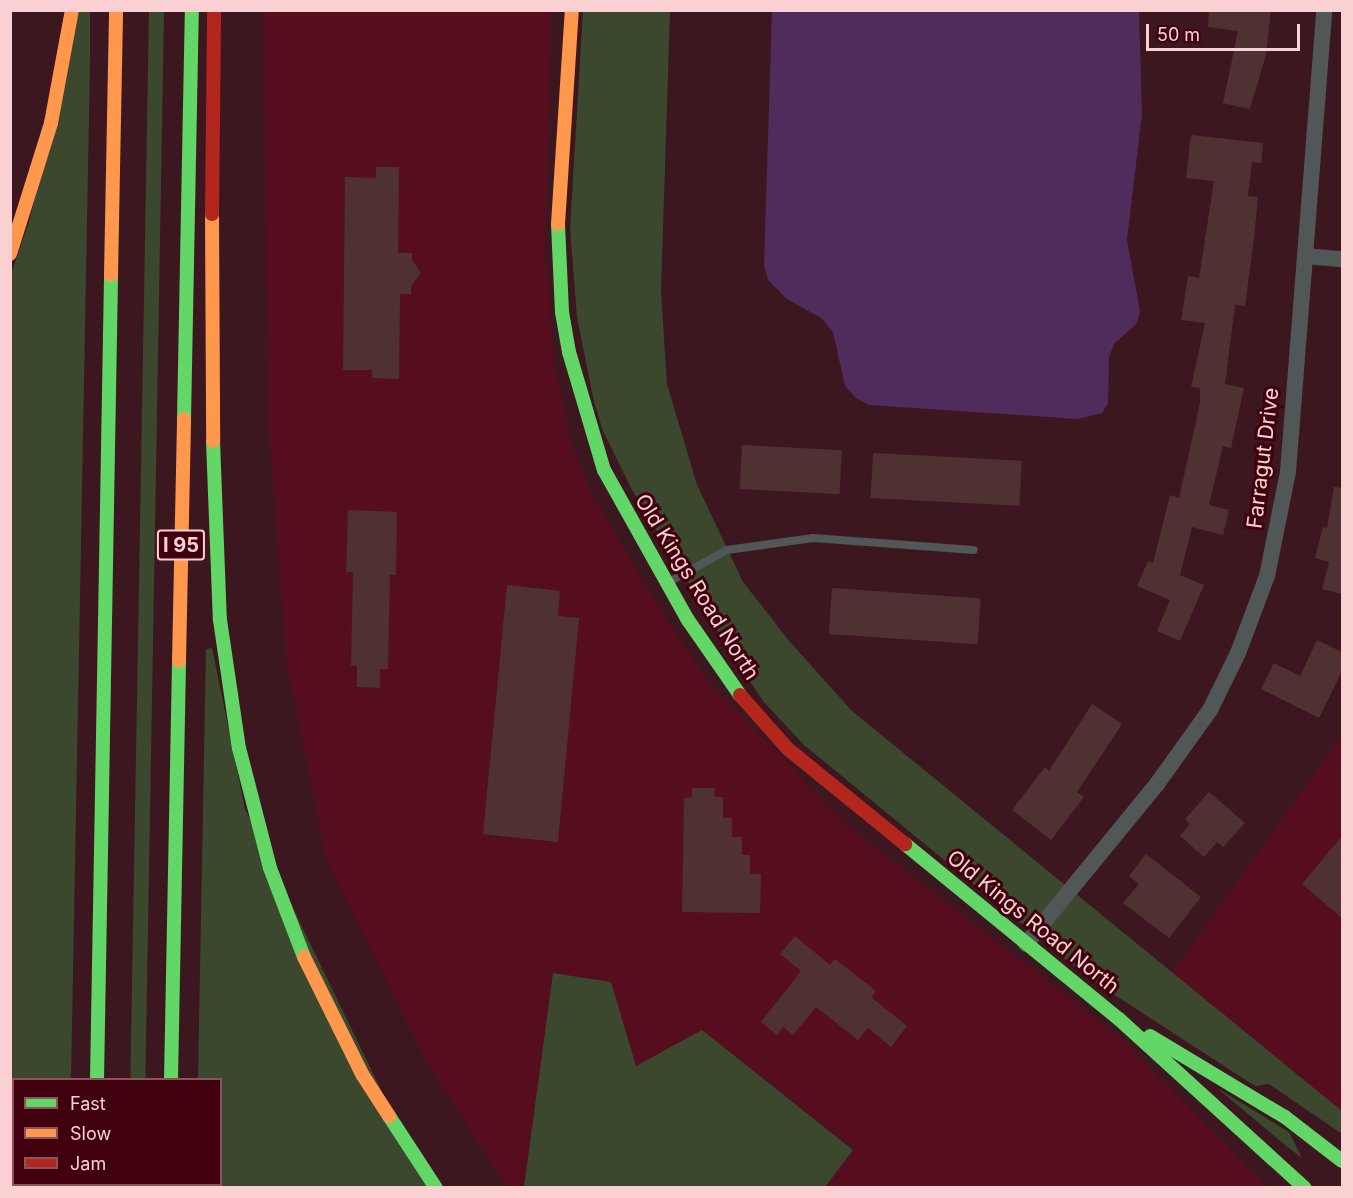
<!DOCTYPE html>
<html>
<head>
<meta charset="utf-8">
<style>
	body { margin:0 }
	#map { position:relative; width:1353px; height:1198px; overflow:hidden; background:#3d171f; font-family:Inter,sans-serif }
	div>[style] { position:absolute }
	.built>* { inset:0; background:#560e1e }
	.green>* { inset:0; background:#3b482d; transform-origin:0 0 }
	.water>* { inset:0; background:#502c5c }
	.building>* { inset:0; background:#4f3132; transform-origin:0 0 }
	.lane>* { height:8px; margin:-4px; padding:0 4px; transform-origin:4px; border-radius:4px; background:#515657 }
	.street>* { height:16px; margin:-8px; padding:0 8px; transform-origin:8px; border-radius:8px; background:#515657 }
	.fast>* { height:14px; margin:-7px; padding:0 7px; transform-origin:7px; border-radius:7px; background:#63d668 }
	.slow>* { height:14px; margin:-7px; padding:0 7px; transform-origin:7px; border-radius:7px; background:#ff974d }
	.jam>* { height:14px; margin:-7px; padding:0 7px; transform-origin:7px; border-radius:7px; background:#b3261e }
	span { translate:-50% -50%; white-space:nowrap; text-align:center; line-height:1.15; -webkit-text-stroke:6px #40000e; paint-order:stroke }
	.shield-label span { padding:2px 4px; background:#40000e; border:2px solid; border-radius:4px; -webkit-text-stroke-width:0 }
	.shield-label { font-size:20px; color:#fbd0d2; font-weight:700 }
	.street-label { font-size:21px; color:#fbd0d2 }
	.frame { position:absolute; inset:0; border:12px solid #fbd0d2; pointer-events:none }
	.legend { position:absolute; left:12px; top:1078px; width:210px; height:108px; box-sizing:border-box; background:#40000e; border:2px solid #8b535c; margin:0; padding:8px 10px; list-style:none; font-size:18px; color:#fbd0d2 }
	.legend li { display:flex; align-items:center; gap:12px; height:30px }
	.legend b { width:30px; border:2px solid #8b535c }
	.scale { position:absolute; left:1146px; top:24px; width:154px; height:27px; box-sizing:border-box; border:3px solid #fbd0d2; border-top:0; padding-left:8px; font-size:18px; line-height:21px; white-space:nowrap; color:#fbd0d2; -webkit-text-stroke:4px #40000e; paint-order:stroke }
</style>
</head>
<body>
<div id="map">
	<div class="built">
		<i style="clip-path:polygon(263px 11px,551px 11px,545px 255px,554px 366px,573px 449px,590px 491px,661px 611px,709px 682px,849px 827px,1116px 1034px,1268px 1187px,825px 1187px,853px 1149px,702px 1030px,636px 1066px,611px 982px,553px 973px,524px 1187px,506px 1187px,424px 1057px,327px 861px,287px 664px,269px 429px)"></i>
		<i style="clip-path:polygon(1342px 736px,1342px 1111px,1171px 974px)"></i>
	</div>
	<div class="green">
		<i style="clip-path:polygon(79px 11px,90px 11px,90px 61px,71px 1079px,14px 1080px,14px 1184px,68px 1187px,11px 1187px,11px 274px,29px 222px)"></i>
		<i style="left:164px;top:11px;width:1068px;height:15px;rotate:91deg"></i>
		<i style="clip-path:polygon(583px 11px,670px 11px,661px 291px,667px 384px,697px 485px,743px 582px,790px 642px,852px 711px,1342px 1111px,1342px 1134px,1269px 1084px,1255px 1086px,1087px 977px,804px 745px,763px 701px,735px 659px,631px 488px,603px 431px,594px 402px,577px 317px,570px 229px)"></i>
		<i style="clip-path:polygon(212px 648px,245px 809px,428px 1187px,196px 1188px,220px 1184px,220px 1080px,198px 1079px,206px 649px)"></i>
		<i style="clip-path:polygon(553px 973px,611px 982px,636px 1066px,702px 1030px,853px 1150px,825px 1187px,524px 1187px)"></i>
		<i style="clip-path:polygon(1217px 1088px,1289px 1132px,1302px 1158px,1285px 1145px)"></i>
	</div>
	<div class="water">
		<i style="clip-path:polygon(772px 11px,1139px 11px,1142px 114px,1127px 240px,1140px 311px,1137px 323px,1114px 344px,1109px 357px,1108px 403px,1102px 413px,1078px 419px,869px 405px,856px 398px,845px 386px,833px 332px,821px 318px,787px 299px,768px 280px,764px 264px)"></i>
	</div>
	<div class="building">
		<i style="clip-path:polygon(1209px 10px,1271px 10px,1266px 55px,1250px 109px,1223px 103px,1238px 31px,1208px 27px)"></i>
		<i style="clip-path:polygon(1191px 135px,1263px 143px,1261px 163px,1252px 162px,1248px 196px,1258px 197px,1254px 238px,1245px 306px,1235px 305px,1225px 384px,1244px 388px,1231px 448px,1223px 446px,1209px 505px,1229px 510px,1223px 535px,1192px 527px,1180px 575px,1204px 585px,1180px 641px,1157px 631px,1170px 600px,1137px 586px,1148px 561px,1153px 563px,1170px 495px,1179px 498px,1200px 403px,1200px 388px,1191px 387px,1205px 323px,1181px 320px,1188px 276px,1199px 278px,1214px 181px,1186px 178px)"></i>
		<i style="clip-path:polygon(376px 167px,399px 167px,398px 253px,412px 253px,412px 260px,421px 273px,411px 286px,411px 294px,400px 294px,399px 379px,372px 378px,372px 370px,343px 370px,345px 177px,376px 178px)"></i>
		<i style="left:742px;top:445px;width:100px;height:44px;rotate:3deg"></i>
		<i style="left:873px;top:453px;width:149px;height:45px;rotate:3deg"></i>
		<i style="clip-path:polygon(1334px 487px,1342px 488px,1342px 594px,1322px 589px,1329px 562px,1315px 558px,1323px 527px,1327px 528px)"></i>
		<i style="clip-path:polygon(348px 510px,397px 512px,396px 575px,390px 575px,388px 669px,380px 669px,380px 688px,357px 687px,357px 666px,351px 666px,353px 572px,346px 572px)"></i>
		<i style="clip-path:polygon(507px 585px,560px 591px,558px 616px,579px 618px,558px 842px,483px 834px)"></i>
		<i style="left:832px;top:588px;width:149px;height:46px;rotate:4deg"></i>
		<i style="clip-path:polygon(1317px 640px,1342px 652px,1342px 671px,1319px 718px,1261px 689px,1274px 663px,1300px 676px)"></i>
		<i style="clip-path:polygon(1092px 704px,1122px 724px,1077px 792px,1084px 797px,1051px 840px,1012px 810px,1045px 767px,1049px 771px)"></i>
		<i style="clip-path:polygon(692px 788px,715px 788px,714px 797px,723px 797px,723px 818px,732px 818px,732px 837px,742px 837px,742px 855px,750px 855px,750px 874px,761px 874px,760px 913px,682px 912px,684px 798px,692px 797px)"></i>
		<i style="clip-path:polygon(1209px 792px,1245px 823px,1223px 847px,1217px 842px,1204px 857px,1180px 836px,1190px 824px,1185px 819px)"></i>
		<i style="clip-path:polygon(1342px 836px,1342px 918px,1302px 884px)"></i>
		<i style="clip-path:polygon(1146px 854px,1201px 897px,1169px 938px,1123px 903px,1139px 884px,1129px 876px)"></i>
		<i style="clip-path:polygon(795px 936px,830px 965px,835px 959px,876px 991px,871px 997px,907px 1026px,891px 1047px,868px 1028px,858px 1040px,816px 1007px,793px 1035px,783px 1027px,777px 1035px,761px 1022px,801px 971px,780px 954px)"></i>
	</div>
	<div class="lane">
		<i style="left:669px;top:582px;width:66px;rotate:-28.9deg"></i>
		<i style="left:727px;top:550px;width:87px;rotate:-7.9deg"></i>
		<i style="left:813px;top:538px;width:161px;rotate:4.3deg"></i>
	</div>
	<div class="street">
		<i style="left:1305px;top:256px;width:37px;rotate:5deg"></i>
		<i style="left:1026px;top:944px;width:207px;rotate:-50.7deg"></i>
		<i style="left:1157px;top:784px;width:91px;rotate:-54.4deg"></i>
		<i style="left:1210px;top:710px;width:64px;rotate:-63.8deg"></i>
		<i style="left:1238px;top:653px;width:82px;rotate:-69.4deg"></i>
		<i style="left:1267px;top:576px;width:106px;rotate:-78.6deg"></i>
		<i style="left:1288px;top:472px;width:463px;rotate:-85.5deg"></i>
	</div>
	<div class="fast">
		<i style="left:558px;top:224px;width:88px;rotate:87.4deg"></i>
		<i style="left:562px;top:312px;width:41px;rotate:80.1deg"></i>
		<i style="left:569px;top:352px;width:123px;rotate:73.5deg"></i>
		<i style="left:604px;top:470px;width:172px;rotate:60.8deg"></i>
		<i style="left:688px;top:620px;width:91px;rotate:55.3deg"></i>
		<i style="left:184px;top:419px;width:409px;rotate:-88.9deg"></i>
		<i style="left:213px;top:441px;width:179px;rotate:87.8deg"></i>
		<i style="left:220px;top:620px;width:129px;rotate:81.6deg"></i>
		<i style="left:239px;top:748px;width:124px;rotate:75.5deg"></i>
		<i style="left:270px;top:868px;width:95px;rotate:69.1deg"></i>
		<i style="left:905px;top:844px;width:276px;rotate:39.3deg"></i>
		<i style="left:1119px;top:1019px;width:251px;rotate:42.3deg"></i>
		<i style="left:1150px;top:1036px;width:157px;rotate:31deg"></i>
		<i style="left:1285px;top:1117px;width:72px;rotate:37.7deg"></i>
		<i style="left:97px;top:1080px;width:805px;rotate:-89deg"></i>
		<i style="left:171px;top:1080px;width:419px;rotate:-88.9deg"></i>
		<i style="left:389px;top:1116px;width:86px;rotate:56.9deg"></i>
	</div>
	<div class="slow">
		<i style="left:212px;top:214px;width:227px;rotate:89.7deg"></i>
		<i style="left:558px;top:224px;width:214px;rotate:-86.3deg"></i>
		<i style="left:10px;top:254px;width:137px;rotate:-72.6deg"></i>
		<i style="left:51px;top:123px;width:115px;rotate:-79.5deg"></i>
		<i style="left:111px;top:275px;width:265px;rotate:-88.9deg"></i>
		<i style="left:179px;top:661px;width:242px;rotate:-88.8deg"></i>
		<i style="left:304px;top:957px;width:131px;rotate:63.6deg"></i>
		<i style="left:362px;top:1074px;width:50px;rotate:57.3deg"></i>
		<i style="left:95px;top:1184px;width:4px;rotate:90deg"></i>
	</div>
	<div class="jam">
		<i style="left:212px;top:214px;width:204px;rotate:-89.4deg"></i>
		<i style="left:740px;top:695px;width:72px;rotate:48.4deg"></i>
		<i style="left:788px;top:749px;width:151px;rotate:39.1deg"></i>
		<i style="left:169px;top:1184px;width:4px;rotate:90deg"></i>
	</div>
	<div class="shield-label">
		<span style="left:181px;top:545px">I 95</span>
	</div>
	<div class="street-label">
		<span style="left:1263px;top:458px;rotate:-83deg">Farragut Drive</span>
		<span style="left:697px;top:587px;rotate:58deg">Old Kings Road North</span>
		<span style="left:1033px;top:922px;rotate:39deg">Old Kings Road North</span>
	</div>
	<div class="frame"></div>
	<ul class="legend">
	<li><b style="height:8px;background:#63d668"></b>Fast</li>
	<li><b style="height:8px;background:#ff974d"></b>Slow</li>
	<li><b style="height:8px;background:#b3261e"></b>Jam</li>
	</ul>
	<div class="scale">50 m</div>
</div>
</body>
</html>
